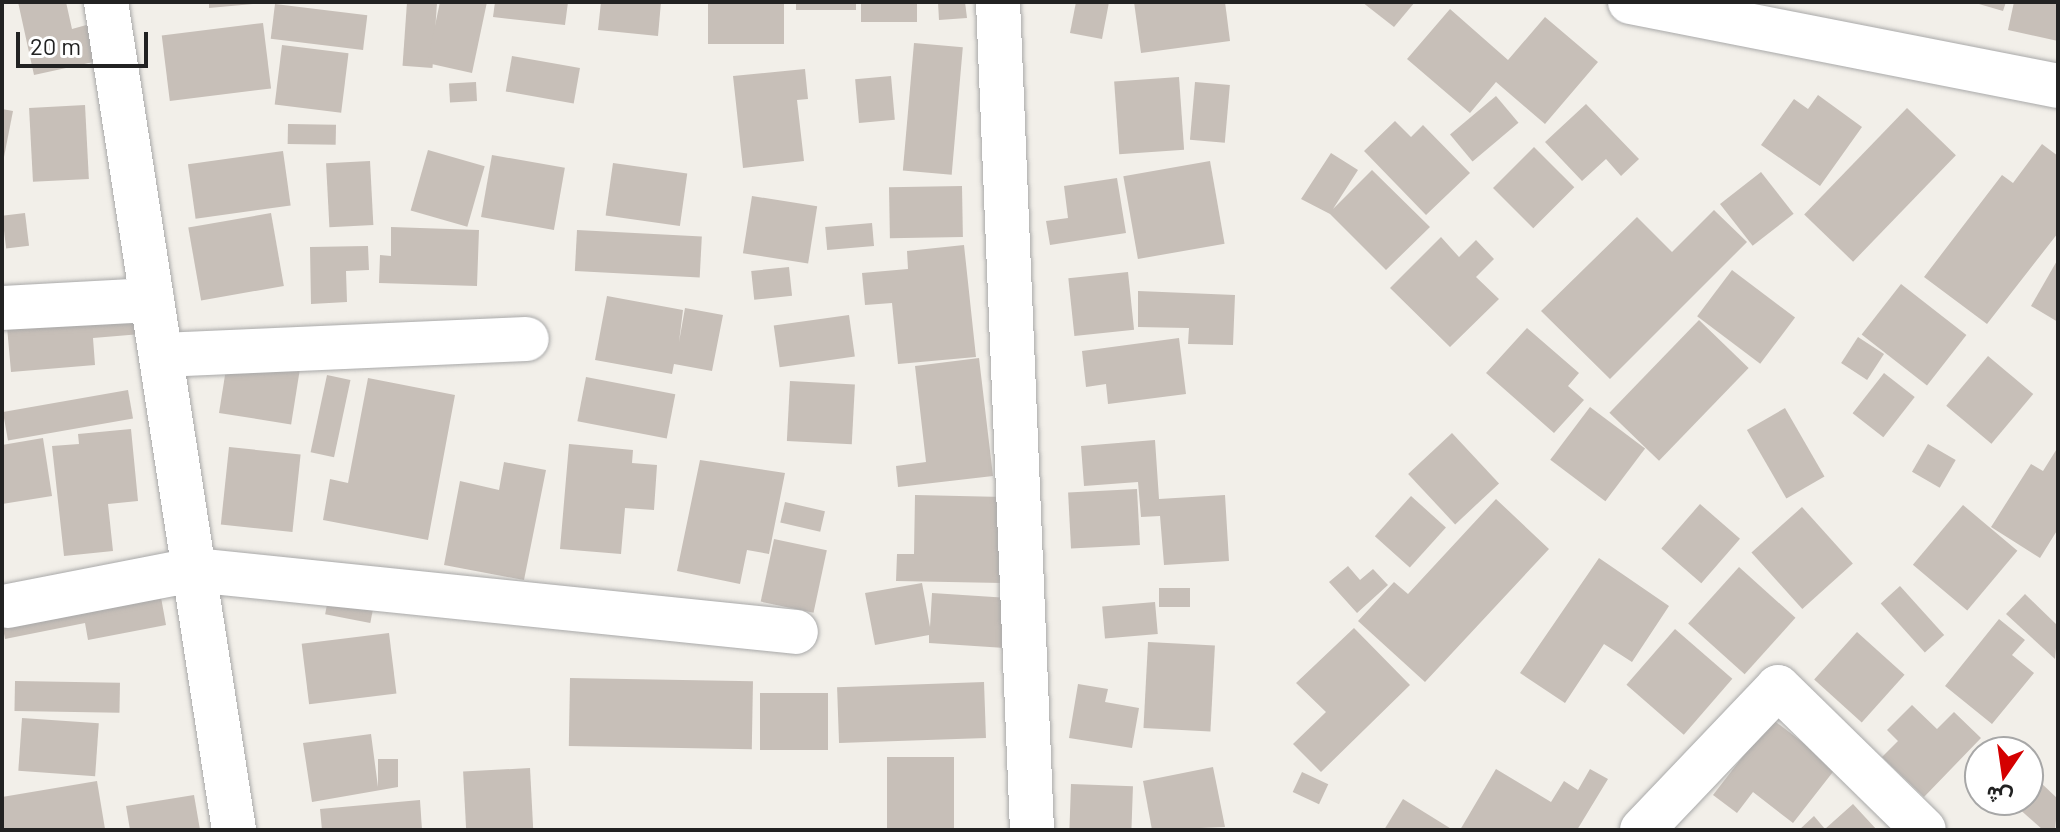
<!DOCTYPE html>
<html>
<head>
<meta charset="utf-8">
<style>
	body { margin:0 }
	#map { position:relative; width:2060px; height:832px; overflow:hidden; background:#f2efe9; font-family:Barlow,Vazirmatn,sans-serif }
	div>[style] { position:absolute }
	.building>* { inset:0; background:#c7bfb8; transform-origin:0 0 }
	.roads { filter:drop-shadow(0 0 2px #a9a9a9) drop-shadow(0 0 2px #a9a9a9) }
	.minor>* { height:44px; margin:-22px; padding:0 22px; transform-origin:22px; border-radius:22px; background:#fff }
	span { translate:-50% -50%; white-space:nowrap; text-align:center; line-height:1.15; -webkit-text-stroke:7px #fff; paint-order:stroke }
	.frame { position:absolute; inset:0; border:4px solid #222; pointer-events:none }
	.north { position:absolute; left:1964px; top:736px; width:80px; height:80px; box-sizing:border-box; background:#fff; border:2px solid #a7a7a7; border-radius:50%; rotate:193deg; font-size:22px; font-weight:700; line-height:32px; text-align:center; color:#222 }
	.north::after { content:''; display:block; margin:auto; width:28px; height:36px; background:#d40000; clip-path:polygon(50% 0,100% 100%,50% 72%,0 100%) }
	.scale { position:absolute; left:16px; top:32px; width:132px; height:36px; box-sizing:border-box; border:4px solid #222; border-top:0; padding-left:10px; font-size:24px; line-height:28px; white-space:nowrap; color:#222; -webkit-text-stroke:6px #fff; paint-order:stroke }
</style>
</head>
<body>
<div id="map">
	<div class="building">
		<i style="clip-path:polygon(18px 2px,66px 2px,72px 29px,90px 24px,98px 61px,34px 75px)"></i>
		<i style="clip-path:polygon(209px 2px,253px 2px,253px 4px,209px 8px)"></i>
		<i style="left:407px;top:2px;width:30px;height:64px;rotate:4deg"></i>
		<i style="clip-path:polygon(440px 2px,487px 2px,472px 73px,427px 63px)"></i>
		<i style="clip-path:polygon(495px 2px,568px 2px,565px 25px,493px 17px)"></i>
		<i style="clip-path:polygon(601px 2px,661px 2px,658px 36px,598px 30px)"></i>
		<i style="left:708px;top:2px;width:76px;height:42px"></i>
		<i style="left:796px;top:2px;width:60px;height:8px"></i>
		<i style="left:861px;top:2px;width:56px;height:20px"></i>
		<i style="clip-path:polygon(938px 2px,965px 2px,967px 18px,939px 20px)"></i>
		<i style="clip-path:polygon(1076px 2px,1109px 2px,1102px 39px,1070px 33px)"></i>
		<i style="clip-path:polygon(1134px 2px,1225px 2px,1230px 41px,1141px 53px)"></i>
		<i style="clip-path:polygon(1362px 2px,1415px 2px,1394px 27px)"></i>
		<i style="clip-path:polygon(1972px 2px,2006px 2px,2003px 11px)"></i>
		<i style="clip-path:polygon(2014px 2px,2058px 2px,2058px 41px,2008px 30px)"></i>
		<i style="left:275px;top:4px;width:93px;height:35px;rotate:7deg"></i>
		<i style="clip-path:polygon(1450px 9px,1508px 60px,1545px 17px,1598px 62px,1545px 124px,1496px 82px,1470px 113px,1407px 59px)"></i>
		<i style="left:263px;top:23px;width:66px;height:102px;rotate:83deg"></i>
		<i style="left:914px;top:43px;width:49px;height:128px;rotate:5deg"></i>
		<i style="left:282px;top:45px;width:67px;height:60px;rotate:7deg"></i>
		<i style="left:512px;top:56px;width:69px;height:36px;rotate:10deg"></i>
		<i style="clip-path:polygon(805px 69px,808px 99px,797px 100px,804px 161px,743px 168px,733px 76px)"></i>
		<i style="left:891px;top:76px;width:44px;height:36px;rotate:85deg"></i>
		<i style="left:1179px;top:77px;width:73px;height:65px;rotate:86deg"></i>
		<i style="left:476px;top:82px;width:19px;height:27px;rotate:87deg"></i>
		<i style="left:1195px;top:82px;width:35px;height:58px;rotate:5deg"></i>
		<i style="clip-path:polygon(1818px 95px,1862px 127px,1820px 186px,1761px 145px,1794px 99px,1808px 109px)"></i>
		<i style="left:1496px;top:96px;width:35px;height:60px;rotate:50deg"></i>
		<i style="clip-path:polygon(1586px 104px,1639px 159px,1621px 176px,1606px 159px,1582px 181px,1545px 142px)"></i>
		<i style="left:85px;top:105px;width:74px;height:56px;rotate:87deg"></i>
		<i style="left:1907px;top:108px;width:68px;height:148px;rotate:44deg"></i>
		<i style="clip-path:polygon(2px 109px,13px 111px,3px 162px,2px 162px)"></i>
		<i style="clip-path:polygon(1395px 121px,1411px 137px,1423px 125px,1470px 173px,1426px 215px,1364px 151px)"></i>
		<i style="left:288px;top:124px;width:48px;height:20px;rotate:1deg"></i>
		<i style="clip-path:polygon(2042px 144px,2058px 156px,2058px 233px,1987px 324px,1924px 277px,2002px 175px,2013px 183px)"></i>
		<i style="left:1534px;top:147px;width:57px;height:58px;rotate:45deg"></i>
		<i style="left:428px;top:150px;width:59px;height:63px;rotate:16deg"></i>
		<i style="left:283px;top:151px;width:55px;height:96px;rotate:82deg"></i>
		<i style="clip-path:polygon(1331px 153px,1358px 170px,1333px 209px,1372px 170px,1430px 227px,1386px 270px,1330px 214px,1301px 199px)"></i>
		<i style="left:492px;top:155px;width:74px;height:63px;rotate:10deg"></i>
		<i style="left:370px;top:161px;width:64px;height:44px;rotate:87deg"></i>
		<i style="left:1210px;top:161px;width:84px;height:88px;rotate:80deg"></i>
		<i style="left:613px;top:163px;width:75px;height:53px;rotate:8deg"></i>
		<i style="left:1761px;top:172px;width:53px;height:52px;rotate:52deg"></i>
		<i style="clip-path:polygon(1117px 178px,1126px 233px,1050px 245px,1046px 221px,1068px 218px,1064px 186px)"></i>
		<i style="left:962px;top:186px;width:51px;height:73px;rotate:89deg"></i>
		<i style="left:752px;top:196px;width:66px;height:58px;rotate:9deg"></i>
		<i style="clip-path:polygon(1714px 210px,1747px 242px,1610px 379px,1541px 311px,1637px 217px,1672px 252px)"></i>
		<i style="left:25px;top:213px;width:33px;height:23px;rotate:83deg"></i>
		<i style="left:271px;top:213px;width:74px;height:84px;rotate:80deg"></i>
		<i style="left:872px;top:223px;width:23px;height:47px;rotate:85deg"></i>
		<i style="clip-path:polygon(391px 227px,479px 230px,477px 286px,379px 283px,380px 255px,391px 256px)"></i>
		<i style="left:577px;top:230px;width:125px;height:41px;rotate:3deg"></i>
		<i style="clip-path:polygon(1441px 237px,1459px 257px,1476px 240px,1494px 259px,1476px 277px,1499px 299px,1450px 347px,1390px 288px)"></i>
		<i style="clip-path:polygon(964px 245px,976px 357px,898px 364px,892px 303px,865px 305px,862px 273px,908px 269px,907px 251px)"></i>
		<i style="clip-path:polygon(368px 246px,369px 270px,346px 271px,347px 302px,311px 304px,310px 247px)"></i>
		<i style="clip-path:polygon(2058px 259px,2058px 322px,2031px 306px)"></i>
		<i style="left:789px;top:267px;width:29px;height:38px;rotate:84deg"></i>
		<i style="left:1732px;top:270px;width:79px;height:58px;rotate:37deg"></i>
		<i style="left:1128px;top:272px;width:58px;height:60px;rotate:84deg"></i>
		<i style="left:1901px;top:284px;width:83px;height:64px;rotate:38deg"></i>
		<i style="clip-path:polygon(1138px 291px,1235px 295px,1233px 345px,1188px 344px,1189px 328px,1138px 327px)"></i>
		<i style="clip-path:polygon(138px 293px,141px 334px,93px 338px,95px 365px,11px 372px,5px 304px)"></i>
		<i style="clip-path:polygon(607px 296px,683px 310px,679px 342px,685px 308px,723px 315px,712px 371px,674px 364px,672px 374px,595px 360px)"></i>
		<i style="left:849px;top:315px;width:42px;height:76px;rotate:82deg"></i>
		<i style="left:1699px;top:320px;width:69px;height:129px;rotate:44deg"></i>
		<i style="clip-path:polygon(1527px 328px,1579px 373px,1568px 386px,1584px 400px,1554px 433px,1486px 373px)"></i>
		<i style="left:232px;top:331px;width:73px;height:83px;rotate:9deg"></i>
		<i style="left:1858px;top:337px;width:31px;height:31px;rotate:33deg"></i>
		<i style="clip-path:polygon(1179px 338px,1186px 394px,1108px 404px,1106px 384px,1086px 387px,1082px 351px)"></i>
		<i style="left:1988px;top:356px;width:59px;height:65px;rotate:40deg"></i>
		<i style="clip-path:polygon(979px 358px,993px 476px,898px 487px,896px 466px,926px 462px,915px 366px)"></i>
		<i style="left:1884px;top:373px;width:39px;height:51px;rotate:38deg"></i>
		<i style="left:327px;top:375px;width:24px;height:79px;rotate:12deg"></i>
		<i style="left:586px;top:377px;width:91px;height:45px;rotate:11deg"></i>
		<i style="clip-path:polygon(368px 378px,455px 395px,428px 540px,323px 520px,330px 479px,348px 483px)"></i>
		<i style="left:790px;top:381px;width:65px;height:60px;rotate:3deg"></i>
		<i style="left:128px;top:390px;width:29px;height:127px;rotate:80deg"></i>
		<i style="left:1590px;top:407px;width:69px;height:66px;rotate:37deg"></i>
		<i style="left:1785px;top:408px;width:79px;height:44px;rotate:60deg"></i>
		<i style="clip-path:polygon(131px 429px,138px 501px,108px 504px,113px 551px,64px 556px,52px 446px,79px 444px,78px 434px)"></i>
		<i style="left:1452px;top:433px;width:69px;height:60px;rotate:47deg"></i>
		<i style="clip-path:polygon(43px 438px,52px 496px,2px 504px,2px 445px)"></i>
		<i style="clip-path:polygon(1155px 440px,1159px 499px,1225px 495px,1229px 561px,1164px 565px,1160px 516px,1141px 517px,1138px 482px,1084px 486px,1081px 446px)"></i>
		<i style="clip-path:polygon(569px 444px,633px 450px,632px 463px,657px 465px,654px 510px,625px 508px,621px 554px,560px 549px)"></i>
		<i style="left:1928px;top:444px;width:32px;height:32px;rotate:30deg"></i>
		<i style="left:229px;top:447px;width:72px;height:78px;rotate:6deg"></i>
		<i style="clip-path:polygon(2058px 447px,2058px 529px,2040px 558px,1991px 527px,2031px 464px,2043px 471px)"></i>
		<i style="clip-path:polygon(700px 460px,785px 473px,769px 554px,747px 550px,740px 584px,677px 571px)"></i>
		<i style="clip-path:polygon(504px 462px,546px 470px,524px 580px,444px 565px,460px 481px,499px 490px)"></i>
		<i style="left:1137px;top:489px;width:56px;height:69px;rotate:87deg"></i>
		<i style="clip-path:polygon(915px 495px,1004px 497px,1002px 583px,896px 581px,897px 554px,914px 554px)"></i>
		<i style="left:1411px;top:496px;width:47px;height:54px;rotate:42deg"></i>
		<i style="clip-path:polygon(1496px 499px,1549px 549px,1425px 682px,1358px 621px,1394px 582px,1408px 594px)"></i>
		<i style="left:785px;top:502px;width:41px;height:21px;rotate:13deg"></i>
		<i style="left:1700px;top:504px;width:53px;height:59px;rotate:41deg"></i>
		<i style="left:1963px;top:505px;width:71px;height:78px;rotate:40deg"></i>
		<i style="left:1802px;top:507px;width:76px;height:68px;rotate:48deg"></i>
		<i style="left:774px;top:539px;width:54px;height:64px;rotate:12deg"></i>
		<i style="clip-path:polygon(1599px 558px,1669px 606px,1632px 662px,1604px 644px,1565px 703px,1520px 673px)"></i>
		<i style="clip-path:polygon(155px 564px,166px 625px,88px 640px,85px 623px,5px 639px,2px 623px)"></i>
		<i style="clip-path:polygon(1348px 566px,1360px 580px,1373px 569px,1388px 585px,1357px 613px,1329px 582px)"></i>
		<i style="left:1739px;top:567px;width:76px;height:76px;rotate:42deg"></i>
		<i style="left:332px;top:579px;width:46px;height:36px;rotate:11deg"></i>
		<i style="clip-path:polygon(922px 583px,930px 627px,932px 593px,1009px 598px,1005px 648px,929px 643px,929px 635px,875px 645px,865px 593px)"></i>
		<i style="left:1900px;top:586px;width:66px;height:26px;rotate:48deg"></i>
		<i style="left:1190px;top:588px;width:19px;height:31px;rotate:90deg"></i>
		<i style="clip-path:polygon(2025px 594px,2058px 626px,2055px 659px,2006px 614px)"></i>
		<i style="left:1155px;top:602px;width:32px;height:53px;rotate:85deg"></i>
		<i style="clip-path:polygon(1999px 619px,2025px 640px,2012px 655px,2034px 673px,1992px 724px,1945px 686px)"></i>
		<i style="clip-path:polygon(1354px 628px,1410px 685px,1321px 772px,1293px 744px,1326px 712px,1296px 683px)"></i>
		<i style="left:1675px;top:629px;width:76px;height:74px;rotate:41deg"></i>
		<i style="left:1857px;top:632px;width:64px;height:64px;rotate:42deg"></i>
		<i style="left:389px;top:633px;width:61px;height:88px;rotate:83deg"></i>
		<i style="left:1148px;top:642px;width:67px;height:86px;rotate:3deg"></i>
		<i style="left:570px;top:678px;width:183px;height:68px;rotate:1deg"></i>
		<i style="left:15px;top:681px;width:105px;height:30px;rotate:1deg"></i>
		<i style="left:984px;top:682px;width:56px;height:147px;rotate:88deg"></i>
		<i style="clip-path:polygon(1078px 684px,1108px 689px,1105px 702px,1139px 708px,1132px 748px,1069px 738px)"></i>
		<i style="left:828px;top:693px;width:57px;height:68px;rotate:90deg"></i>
		<i style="clip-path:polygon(1912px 705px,1937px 729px,1954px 712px,1981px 738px,1924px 797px,1882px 757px,1898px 741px,1887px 730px)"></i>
		<i style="left:22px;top:718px;width:77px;height:53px;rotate:4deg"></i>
		<i style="clip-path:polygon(1772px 719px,1836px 768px,1793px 823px,1753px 792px,1737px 813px,1713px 795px)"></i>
		<i style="clip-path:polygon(371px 734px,378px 787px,378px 759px,398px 759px,398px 787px,312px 802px,303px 743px)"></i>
		<i style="left:887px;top:757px;width:67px;height:73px"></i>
		<i style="clip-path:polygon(1213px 767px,1225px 827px,1152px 830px,1143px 781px)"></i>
		<i style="left:530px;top:768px;width:62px;height:67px;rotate:87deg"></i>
		<i style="clip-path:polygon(1496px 769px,1551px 802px,1564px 781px,1578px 790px,1590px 769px,1608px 779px,1577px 830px,1460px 830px)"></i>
		<i style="left:1302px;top:772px;width:29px;height:22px;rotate:25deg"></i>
		<i style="clip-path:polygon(97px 781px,105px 829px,2px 830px,2px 797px)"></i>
		<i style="clip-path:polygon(2040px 782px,2058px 799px,2055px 830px,2043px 830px,2017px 807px)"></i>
		<i style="left:1071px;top:784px;width:62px;height:46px;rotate:2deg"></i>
		<i style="clip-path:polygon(194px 795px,200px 830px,130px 830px,126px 806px)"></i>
		<i style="clip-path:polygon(1403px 799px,1453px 830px,1384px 830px)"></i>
		<i style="clip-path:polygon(420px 800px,422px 830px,322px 830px,320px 809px)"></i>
		<i style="clip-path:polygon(1853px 804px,1877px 830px,1799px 830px,1814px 816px,1825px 829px)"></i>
	</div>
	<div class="roads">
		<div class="minor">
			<i style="left:106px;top:2px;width:838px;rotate:81.21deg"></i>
			<i style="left:998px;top:2px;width:829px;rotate:87.65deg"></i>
			<i style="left:1630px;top:2px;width:436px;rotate:11.1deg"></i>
			<i style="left:2px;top:308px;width:150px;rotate:-3.1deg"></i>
			<i style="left:161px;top:355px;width:366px;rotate:-2.5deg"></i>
			<i style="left:8px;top:606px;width:189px;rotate:-11deg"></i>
			<i style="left:194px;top:570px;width:605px;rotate:5.88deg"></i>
			<i style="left:1642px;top:830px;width:197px;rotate:-46.4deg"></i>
			<i style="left:1778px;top:687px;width:204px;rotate:44.4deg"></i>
		</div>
	</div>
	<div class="frame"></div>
	<div class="north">ش</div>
	<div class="scale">20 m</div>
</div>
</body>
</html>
